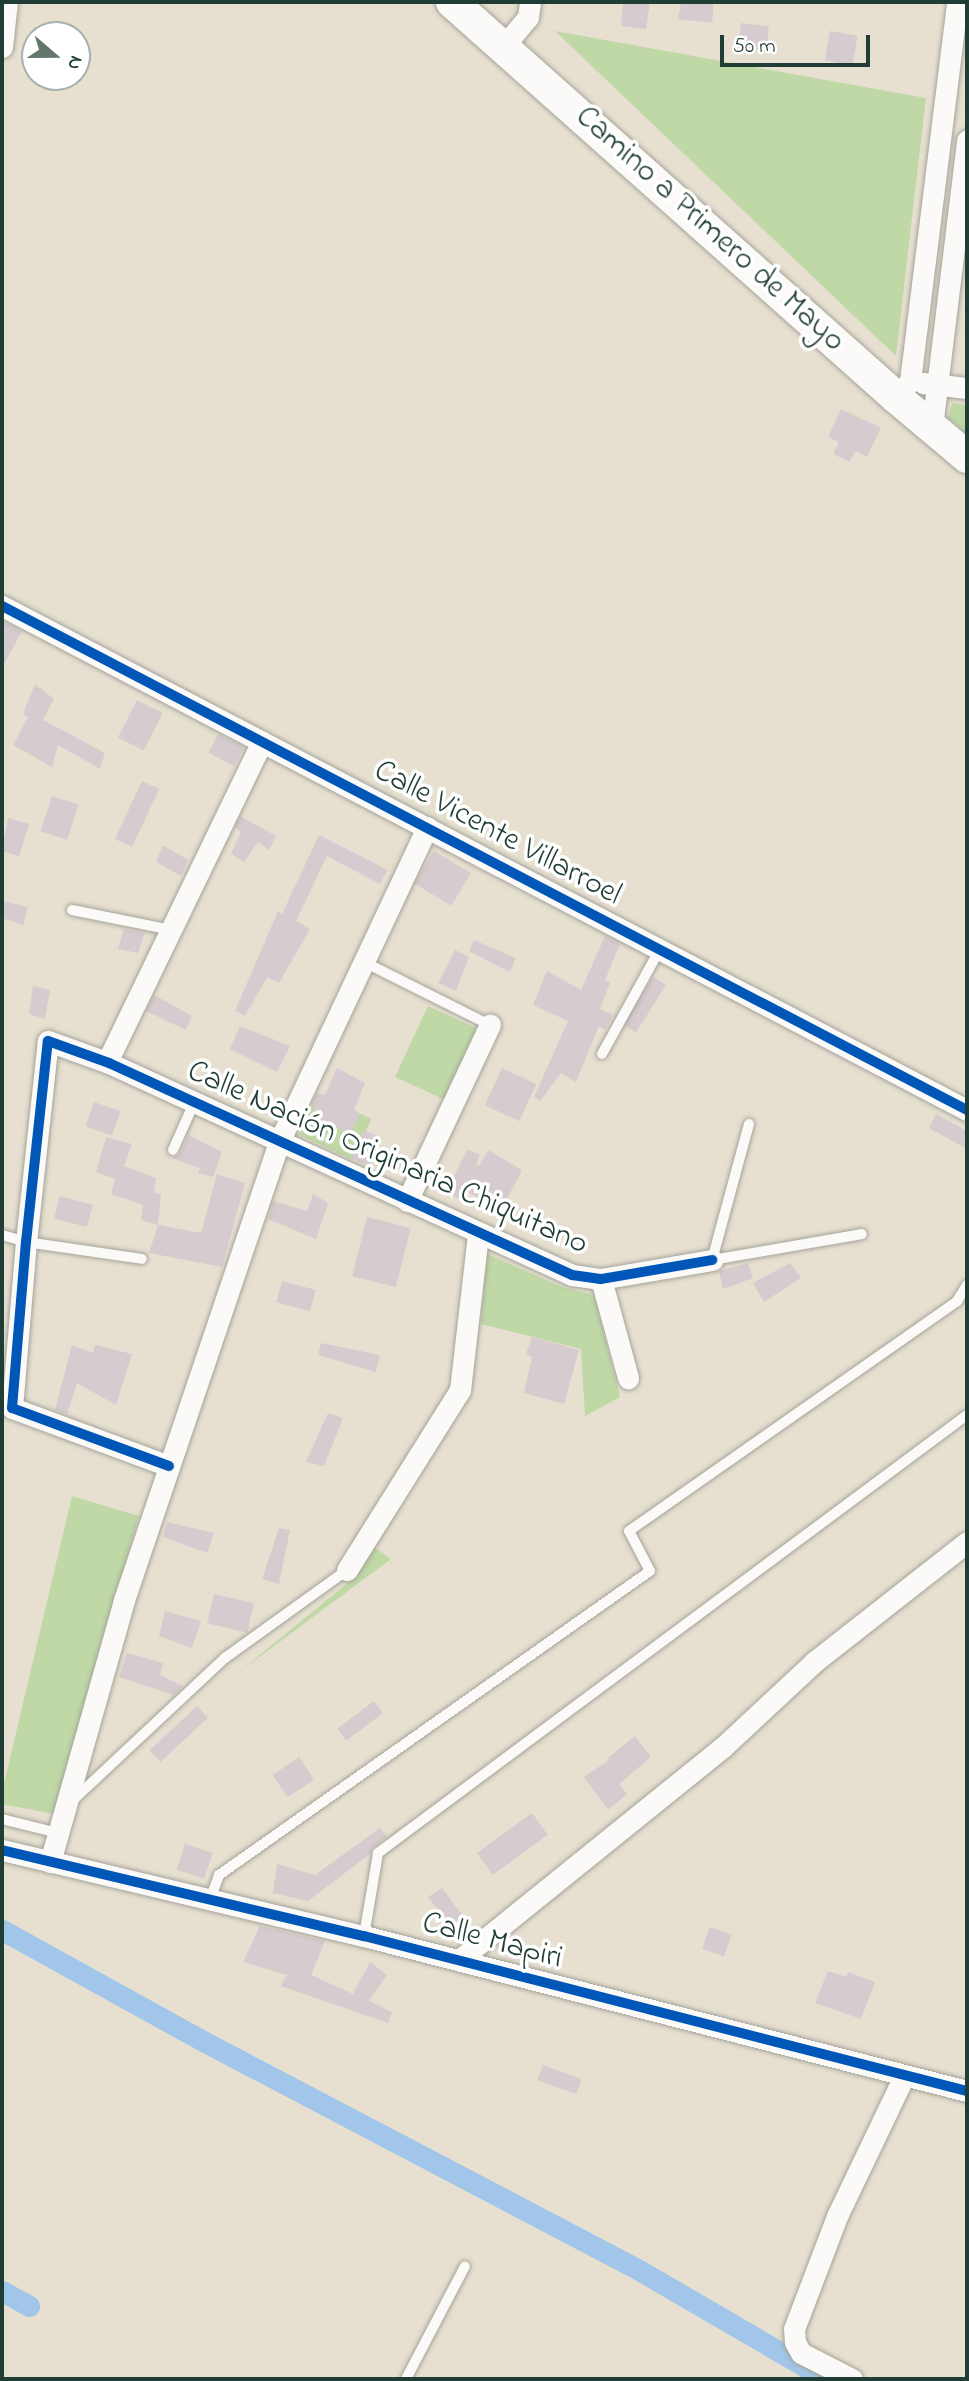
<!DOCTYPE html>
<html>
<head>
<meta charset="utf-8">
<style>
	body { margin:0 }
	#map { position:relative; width:969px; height:2381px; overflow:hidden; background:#e7e0d1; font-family:"Indie Flower",sans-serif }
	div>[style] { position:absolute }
	.green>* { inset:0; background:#bfd8a6; transform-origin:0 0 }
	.canal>* { height:21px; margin:-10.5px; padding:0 10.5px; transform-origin:10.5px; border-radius:10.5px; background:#a1c6e9 }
	.building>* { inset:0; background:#d6cbce; transform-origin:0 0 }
	.roads { filter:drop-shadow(0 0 2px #a4a499) drop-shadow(0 0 2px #a4a499) }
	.lane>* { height:10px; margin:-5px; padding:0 5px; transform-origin:5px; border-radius:5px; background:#fbfaf8 }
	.street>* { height:21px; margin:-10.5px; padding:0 10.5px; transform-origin:10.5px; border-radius:10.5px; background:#fbfaf8 }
	.secondary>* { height:32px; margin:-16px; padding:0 16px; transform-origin:16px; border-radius:16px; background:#fbfaf8 }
	.cycleway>* { height:10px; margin:-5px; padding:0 5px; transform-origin:5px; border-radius:5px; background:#0057b8 }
	span { translate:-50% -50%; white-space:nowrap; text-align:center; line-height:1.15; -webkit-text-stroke:7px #fff; paint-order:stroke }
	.street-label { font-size:32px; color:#1f3d34 }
	.frame { position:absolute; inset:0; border:4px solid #1f3d34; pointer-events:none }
	.north { position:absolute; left:21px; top:21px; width:70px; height:70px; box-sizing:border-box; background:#fff; border:2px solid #a5b1ae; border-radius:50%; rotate:110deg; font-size:19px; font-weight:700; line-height:28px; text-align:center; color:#1f3d34 }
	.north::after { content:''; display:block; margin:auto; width:24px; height:32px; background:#65766b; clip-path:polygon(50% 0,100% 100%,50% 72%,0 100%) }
	.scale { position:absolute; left:720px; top:35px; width:150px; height:32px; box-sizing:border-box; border:4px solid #1f3d34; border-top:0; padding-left:9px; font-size:21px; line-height:24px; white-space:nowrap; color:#1f3d34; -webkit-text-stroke:5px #fff; paint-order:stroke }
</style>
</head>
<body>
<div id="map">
	<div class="green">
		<i style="clip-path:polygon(555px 31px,926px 98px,896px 356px)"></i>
		<i style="clip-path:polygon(952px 403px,967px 405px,967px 434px,948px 418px)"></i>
		<i style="left:428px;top:1006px;width:54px;height:78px;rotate:25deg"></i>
		<i style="left:318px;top:1094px;width:59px;height:45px;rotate:25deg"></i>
		<i style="clip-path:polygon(487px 1254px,562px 1287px,594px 1295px,620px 1397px,585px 1416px,581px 1349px,481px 1324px)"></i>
		<i style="clip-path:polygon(72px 1496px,139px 1516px,54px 1814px,2px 1804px,2px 1792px)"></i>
		<i style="clip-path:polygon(374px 1547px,391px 1559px,238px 1673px,356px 1576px)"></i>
	</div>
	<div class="canal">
		<i style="left:2px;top:1930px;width:230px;rotate:28.9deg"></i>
		<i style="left:203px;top:2041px;width:492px;rotate:27.7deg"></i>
		<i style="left:639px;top:2270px;width:216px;rotate:30.2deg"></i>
		<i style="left:2px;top:2291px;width:31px;rotate:29deg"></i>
	</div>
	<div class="building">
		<i style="clip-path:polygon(623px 2px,650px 2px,646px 29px,621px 26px)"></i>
		<i style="clip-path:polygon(681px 2px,714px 2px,712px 23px,678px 19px)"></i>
		<i style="left:741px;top:23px;width:28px;height:25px;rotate:6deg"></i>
		<i style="left:830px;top:31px;width:28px;height:30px;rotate:10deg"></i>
		<i style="clip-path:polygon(841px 409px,881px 428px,867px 457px,855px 451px,850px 462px,833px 454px,839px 442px,828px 437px)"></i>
		<i style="clip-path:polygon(2px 621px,22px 631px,2px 668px)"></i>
		<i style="clip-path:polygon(35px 684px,54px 699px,43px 720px,105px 753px,100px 769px,58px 745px,52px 767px,13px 745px,28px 717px,23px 714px)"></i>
		<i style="left:137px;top:700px;width:29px;height:42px;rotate:27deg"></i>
		<i style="left:218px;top:734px;width:29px;height:21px;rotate:27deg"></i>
		<i style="left:142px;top:781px;width:19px;height:64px;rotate:25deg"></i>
		<i style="left:52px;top:796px;width:28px;height:37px;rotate:18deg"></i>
		<i style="clip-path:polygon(240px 816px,276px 836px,269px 850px,258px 842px,244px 862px,231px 854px,241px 832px,235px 827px)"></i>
		<i style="clip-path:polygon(8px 818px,29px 824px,19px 856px,2px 851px)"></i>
		<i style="clip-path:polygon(319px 835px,388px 870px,380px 884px,327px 856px,296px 921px,310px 929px,279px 983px,267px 977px,245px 1016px,235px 1011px,278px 911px,282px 914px)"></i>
		<i style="clip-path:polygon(163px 845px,188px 860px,181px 876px,156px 862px)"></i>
		<i style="left:434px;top:851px;width:43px;height:38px;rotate:31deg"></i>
		<i style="clip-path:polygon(2px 901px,28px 907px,23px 925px,2px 918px)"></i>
		<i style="clip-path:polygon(124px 929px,145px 933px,138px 953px,118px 949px)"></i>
		<i style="clip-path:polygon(605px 936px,620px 944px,605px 980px,610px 983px,600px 1009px,613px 1015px,605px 1030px,599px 1026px,576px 1082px,561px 1073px,540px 1101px,534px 1097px,568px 1021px,533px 1005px,547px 971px,581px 990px)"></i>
		<i style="clip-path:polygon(474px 940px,516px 958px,510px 972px,469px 951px)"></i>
		<i style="clip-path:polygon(455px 950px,469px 957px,456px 991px,438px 983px)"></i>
		<i style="left:653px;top:977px;width:15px;height:56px;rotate:32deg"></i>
		<i style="clip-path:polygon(33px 986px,50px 990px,45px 1019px,29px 1014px)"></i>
		<i style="clip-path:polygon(154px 995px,192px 1016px,186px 1030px,146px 1011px)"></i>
		<i style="clip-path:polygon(240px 1026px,290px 1046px,277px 1072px,230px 1049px)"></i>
		<i style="clip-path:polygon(337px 1068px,365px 1083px,354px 1110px,360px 1114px,350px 1134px,328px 1124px,325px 1132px,309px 1124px,315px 1108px,311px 1105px,317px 1093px,325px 1095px)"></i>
		<i style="left:502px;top:1068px;width:38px;height:41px;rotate:25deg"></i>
		<i style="left:94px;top:1102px;width:28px;height:26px;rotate:19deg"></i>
		<i style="clip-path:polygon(936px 1114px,967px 1131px,967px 1149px,929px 1128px)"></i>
		<i style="left:364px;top:1130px;width:20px;height:31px;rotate:24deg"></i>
		<i style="clip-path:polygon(188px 1135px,222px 1152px,213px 1177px,198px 1173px,200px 1168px,172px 1158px,180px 1154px)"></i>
		<i style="clip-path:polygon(106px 1137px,132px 1144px,124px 1166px,156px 1178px,154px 1192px,161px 1195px,158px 1225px,141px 1220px,143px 1205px,111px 1194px,115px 1179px,96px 1172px)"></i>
		<i style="clip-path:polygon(467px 1149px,480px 1155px,476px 1164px,479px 1166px,488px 1150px,522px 1170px,501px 1210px,464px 1190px,460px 1199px,446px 1193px)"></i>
		<i style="clip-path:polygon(217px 1174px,245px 1183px,222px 1267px,149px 1253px,158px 1225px,201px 1233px)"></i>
		<i style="clip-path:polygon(313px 1194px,328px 1203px,316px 1239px,268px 1219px,273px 1201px,307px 1211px)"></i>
		<i style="left:60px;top:1196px;width:34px;height:23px;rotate:15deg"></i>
		<i style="left:367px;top:1217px;width:45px;height:61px;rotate:14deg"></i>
		<i style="clip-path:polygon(748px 1263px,753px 1278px,723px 1289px,719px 1271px)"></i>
		<i style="clip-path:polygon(790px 1263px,801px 1278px,764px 1302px,753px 1283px)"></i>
		<i style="left:282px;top:1281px;width:35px;height:22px;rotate:15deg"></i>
		<i style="clip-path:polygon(532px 1337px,579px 1350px,564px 1404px,524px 1393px,532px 1357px,526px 1354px)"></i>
		<i style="clip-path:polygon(321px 1343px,380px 1355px,376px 1372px,318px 1355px)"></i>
		<i style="clip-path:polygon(72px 1345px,93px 1353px,95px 1345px,132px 1354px,116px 1405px,77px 1383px,67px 1414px,55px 1410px)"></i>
		<i style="clip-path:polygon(328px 1413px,343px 1418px,324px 1466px,306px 1462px)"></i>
		<i style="clip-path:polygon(167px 1522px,214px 1533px,207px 1553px,163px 1537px)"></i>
		<i style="clip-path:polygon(279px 1528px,290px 1530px,279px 1584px,262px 1579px)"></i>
		<i style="left:214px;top:1594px;width:41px;height:30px;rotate:13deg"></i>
		<i style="clip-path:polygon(165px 1611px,201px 1621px,192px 1648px,159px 1636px)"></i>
		<i style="clip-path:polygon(127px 1653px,163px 1663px,160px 1675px,183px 1686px,174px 1695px,119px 1677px)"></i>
		<i style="left:374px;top:1701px;width:15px;height:46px;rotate:53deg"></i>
		<i style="left:197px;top:1706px;width:16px;height:65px;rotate:47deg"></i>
		<i style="clip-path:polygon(635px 1736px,651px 1757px,619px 1784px,627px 1794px,608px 1810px,584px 1777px,609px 1760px,608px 1758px)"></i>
		<i style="left:299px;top:1757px;width:27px;height:32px;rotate:56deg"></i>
		<i style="left:532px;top:1813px;width:27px;height:68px;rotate:54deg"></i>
		<i style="clip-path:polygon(380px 1828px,387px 1837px,373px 1847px,370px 1854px,308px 1901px,273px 1893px,277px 1864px,315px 1875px)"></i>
		<i style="left:185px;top:1844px;width:29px;height:27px;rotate:18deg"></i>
		<i style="clip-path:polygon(442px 1888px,463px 1916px,452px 1927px,428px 1897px)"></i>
		<i style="clip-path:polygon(260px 1926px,325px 1941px,311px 1975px,353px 1994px,370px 1962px,387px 1975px,369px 2001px,392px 2012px,388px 2023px,281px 1986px,287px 1975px,243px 1962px)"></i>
		<i style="left:710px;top:1927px;width:23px;height:23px;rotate:20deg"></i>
		<i style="clip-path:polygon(828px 1971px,847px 1977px,848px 1972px,875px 1982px,861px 2019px,815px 2003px)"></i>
		<i style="left:543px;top:2065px;width:41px;height:16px;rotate:20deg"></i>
	</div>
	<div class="roads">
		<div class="lane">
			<i style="left:72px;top:910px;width:101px;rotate:11.4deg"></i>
			<i style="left:364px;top:962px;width:141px;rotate:26.6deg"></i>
			<i style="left:602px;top:1054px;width:120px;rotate:-61.1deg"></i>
			<i style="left:749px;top:1124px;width:141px;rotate:105.2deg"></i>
			<i style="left:712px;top:1260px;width:152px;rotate:-9.8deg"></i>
			<i style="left:173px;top:1150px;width:51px;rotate:-65.9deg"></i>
			<i style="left:2px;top:1235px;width:25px;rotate:16deg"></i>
			<i style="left:26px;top:1242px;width:117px;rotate:8.3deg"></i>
			<i style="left:71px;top:1802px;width:211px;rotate:-43.1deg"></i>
			<i style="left:225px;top:1658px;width:150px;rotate:-35.8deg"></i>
			<i style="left:2px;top:1819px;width:58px;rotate:14deg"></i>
			<i style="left:210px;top:1899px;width:26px;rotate:-69deg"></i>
			<i style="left:219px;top:1875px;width:527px;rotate:-35.2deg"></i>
			<i style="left:650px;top:1571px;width:45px;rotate:-117.7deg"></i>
			<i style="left:629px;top:1531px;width:401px;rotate:-35deg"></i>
			<i style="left:957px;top:1301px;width:19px;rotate:-58deg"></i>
			<i style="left:364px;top:1936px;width:84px;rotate:-80.4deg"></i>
			<i style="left:378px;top:1853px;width:734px;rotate:-36.64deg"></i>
			<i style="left:406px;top:2379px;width:127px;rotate:-62.4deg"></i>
		</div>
		<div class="street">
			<i style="left:2px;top:47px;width:45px;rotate:-83.7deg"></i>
			<i style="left:503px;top:47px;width:39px;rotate:-50deg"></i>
			<i style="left:528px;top:17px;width:15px;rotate:-82deg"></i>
			<i style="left:923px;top:383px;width:44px;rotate:6.5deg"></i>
			<i style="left:897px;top:398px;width:21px;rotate:-53deg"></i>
			<i style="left:910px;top:381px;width:382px;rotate:-82.9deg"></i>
			<i style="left:932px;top:427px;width:289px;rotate:-83deg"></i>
			<i style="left:2px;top:606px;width:1089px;rotate:27.58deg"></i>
			<i style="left:107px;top:1062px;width:356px;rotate:-64.2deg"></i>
			<i style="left:407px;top:1201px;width:195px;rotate:-64.8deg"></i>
			<i style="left:601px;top:1279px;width:103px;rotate:74.7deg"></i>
			<i style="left:169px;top:1466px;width:167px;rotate:-159.7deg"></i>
			<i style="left:12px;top:1408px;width:167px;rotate:-85.2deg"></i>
			<i style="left:26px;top:1242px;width:202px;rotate:-83.8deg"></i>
			<i style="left:48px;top:1041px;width:65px;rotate:19.8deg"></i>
			<i style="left:109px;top:1063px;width:509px;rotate:24.6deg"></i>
			<i style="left:572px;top:1275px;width:29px;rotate:8deg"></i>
			<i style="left:601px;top:1279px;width:113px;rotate:-9.7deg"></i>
			<i style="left:347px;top:1570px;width:213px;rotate:-57.9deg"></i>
			<i style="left:460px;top:1390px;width:157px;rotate:-83.4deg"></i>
			<i style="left:2px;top:1850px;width:372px;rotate:13.4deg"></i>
			<i style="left:364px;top:1936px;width:623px;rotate:14.42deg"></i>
			<i style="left:50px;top:1862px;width:272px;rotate:-74.2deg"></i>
			<i style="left:124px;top:1600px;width:484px;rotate:-71.3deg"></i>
			<i style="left:279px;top:1142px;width:348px;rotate:-64.8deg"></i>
			<i style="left:459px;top:1960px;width:339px;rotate:-38.9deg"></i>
			<i style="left:723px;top:1747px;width:125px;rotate:-43deg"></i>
			<i style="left:814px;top:1662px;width:194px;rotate:-38.1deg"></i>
			<i style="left:852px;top:2379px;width:57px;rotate:-153deg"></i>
			<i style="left:801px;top:2353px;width:13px;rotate:-119deg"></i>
			<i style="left:795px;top:2342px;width:13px;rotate:-94deg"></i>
			<i style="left:794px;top:2329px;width:123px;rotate:-69.1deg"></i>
			<i style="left:838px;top:2214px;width:153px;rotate:-64.4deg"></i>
		</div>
		<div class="secondary">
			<i style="left:452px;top:2px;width:596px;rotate:41.67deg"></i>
			<i style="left:897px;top:398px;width:92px;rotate:40.1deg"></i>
		</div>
	</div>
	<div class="cycleway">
		<i style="left:2px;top:606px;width:1089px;rotate:27.58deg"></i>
		<i style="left:169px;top:1466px;width:167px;rotate:-159.7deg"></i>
		<i style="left:12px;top:1408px;width:167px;rotate:-85.2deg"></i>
		<i style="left:26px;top:1242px;width:202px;rotate:-83.8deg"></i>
		<i style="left:48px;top:1041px;width:65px;rotate:19.8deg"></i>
		<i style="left:109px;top:1063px;width:509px;rotate:24.6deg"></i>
		<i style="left:572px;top:1275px;width:29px;rotate:8deg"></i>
		<i style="left:601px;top:1279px;width:113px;rotate:-9.7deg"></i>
		<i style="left:2px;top:1850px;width:372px;rotate:13.4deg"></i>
		<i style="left:364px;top:1936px;width:623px;rotate:14.42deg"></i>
	</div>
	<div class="street-label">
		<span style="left:709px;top:230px;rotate:42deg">Camino a Primero de Mayo</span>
		<span style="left:497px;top:834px;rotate:28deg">Calle Vicente Villarroel</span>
		<span style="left:387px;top:1159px;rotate:24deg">Calle Nación Originaria Chiquitano</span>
		<span style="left:492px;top:1942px;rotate:15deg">Calle Mapiri</span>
	</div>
	<div class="frame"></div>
	<div class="north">N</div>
	<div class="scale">50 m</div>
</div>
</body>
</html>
